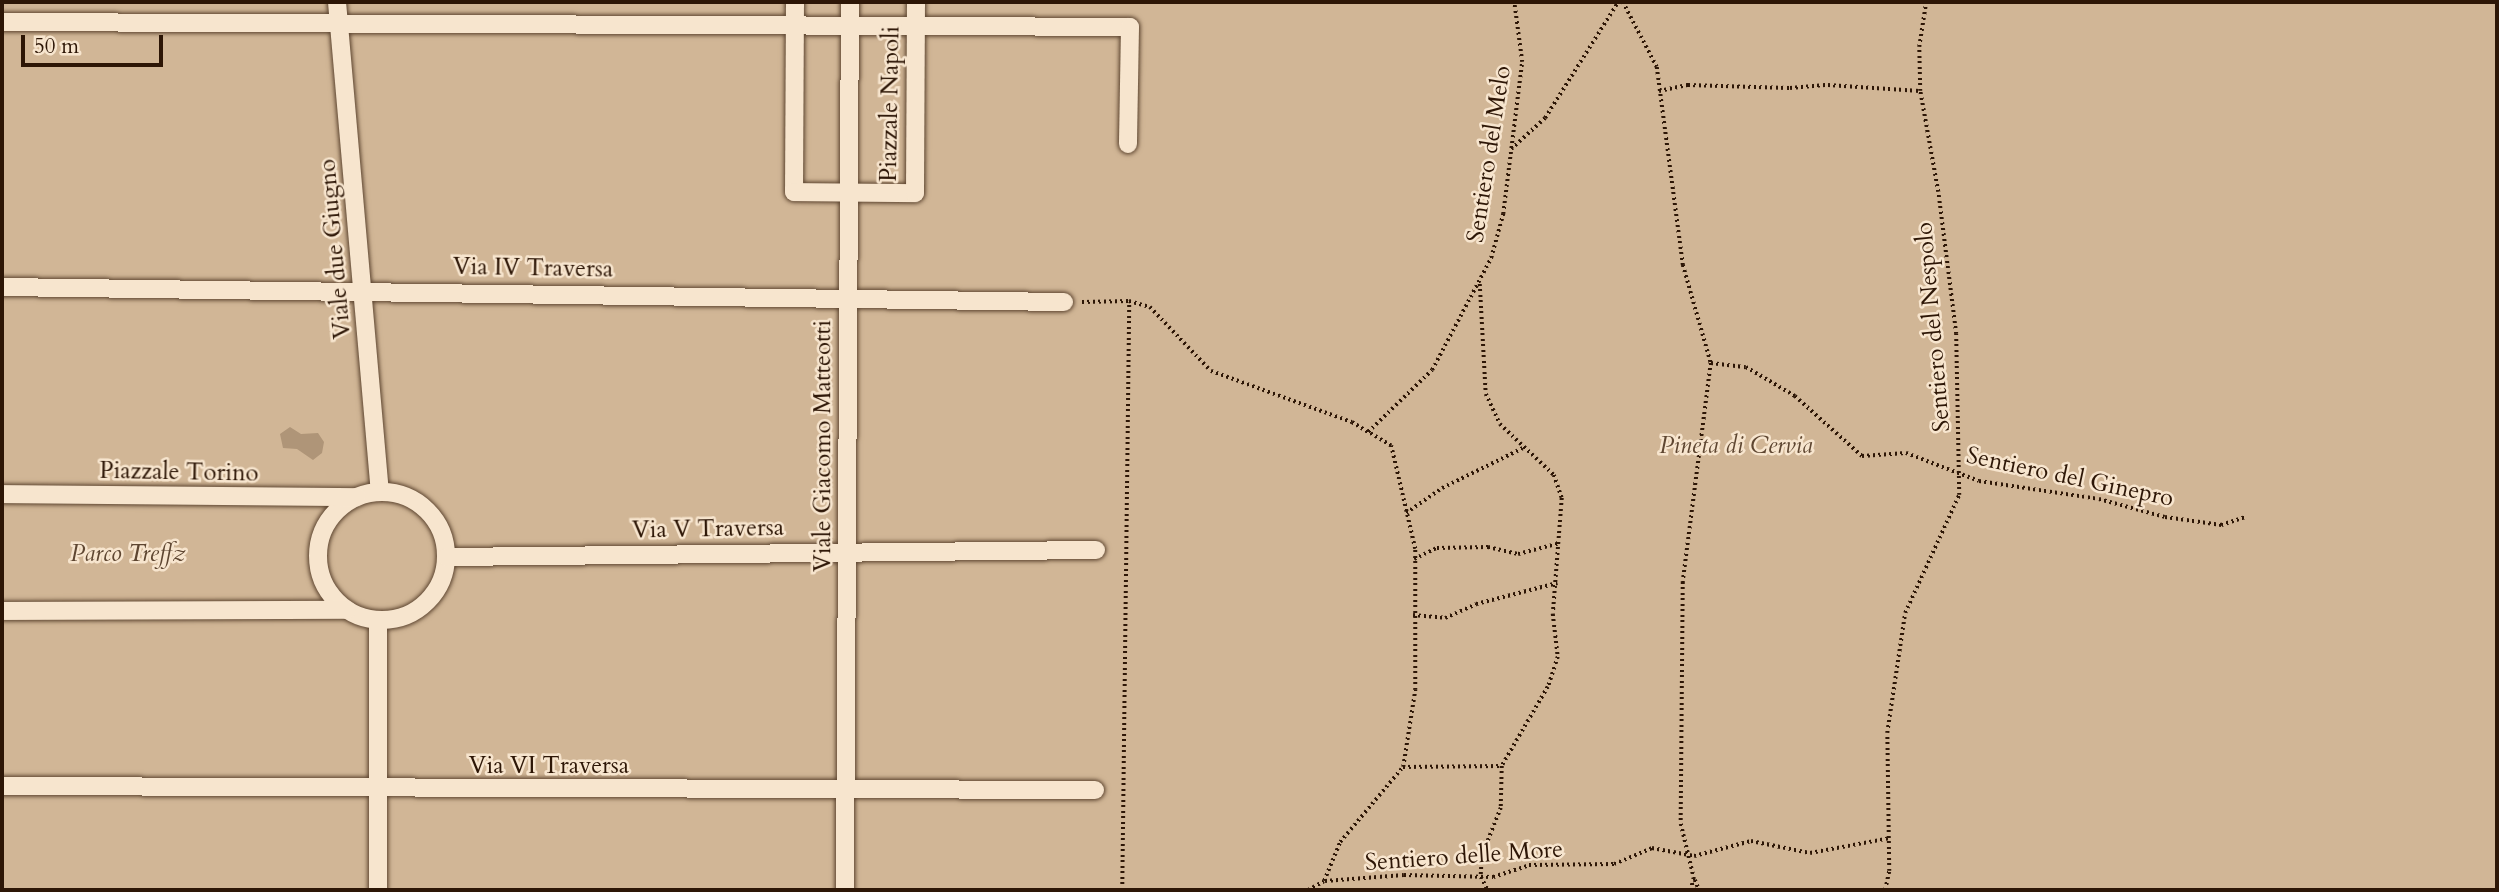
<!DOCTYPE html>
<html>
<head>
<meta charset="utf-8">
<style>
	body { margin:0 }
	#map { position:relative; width:2499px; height:892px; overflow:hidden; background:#f2d7b3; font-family:Cardo,serif }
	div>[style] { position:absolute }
	.green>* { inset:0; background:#d1b696; transform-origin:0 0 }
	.water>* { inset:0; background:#af9578 }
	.path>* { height:3.5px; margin-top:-1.75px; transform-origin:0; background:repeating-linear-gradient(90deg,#2d1606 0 2px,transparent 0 5.5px) }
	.roads { filter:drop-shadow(0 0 2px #5e4631) drop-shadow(0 0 2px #5e4631) }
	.minor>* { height:18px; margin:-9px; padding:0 9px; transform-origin:9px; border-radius:9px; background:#f7e5ce }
	.minor>.ring { margin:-9px; padding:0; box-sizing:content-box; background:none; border:18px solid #f7e5ce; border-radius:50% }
	span { translate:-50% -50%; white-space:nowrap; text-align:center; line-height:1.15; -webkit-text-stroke:5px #f7e5ce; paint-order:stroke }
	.street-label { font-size:24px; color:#2d1606 }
	.park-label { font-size:24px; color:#5e4631; font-style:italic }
	.frame { position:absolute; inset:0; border:4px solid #2d1606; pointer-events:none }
	.scale { position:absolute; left:21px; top:35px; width:142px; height:32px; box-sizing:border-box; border:4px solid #2d1606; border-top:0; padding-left:9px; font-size:21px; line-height:24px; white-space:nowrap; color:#2d1606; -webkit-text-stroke:5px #f7e5ce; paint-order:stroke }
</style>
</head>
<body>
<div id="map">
	<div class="green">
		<i style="left:2px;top:2px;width:2495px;height:888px"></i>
	</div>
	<div class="water">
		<i style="clip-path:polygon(290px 427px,301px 434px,318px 433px,324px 442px,322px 453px,313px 460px,297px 449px,283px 448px,280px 434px)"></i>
	</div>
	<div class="path">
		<i style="left:1623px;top:2px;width:73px;rotate:62.4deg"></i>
		<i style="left:1657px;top:67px;width:200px;rotate:82.5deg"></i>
		<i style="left:1683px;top:265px;width:102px;rotate:74.1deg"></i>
		<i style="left:1711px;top:363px;width:221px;rotate:97.3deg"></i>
		<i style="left:1683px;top:582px;width:242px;rotate:90.5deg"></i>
		<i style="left:1681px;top:824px;width:56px;rotate:76.5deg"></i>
		<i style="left:1694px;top:878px;width:12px;rotate:104deg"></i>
		<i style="left:1659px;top:91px;width:30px;rotate:-12deg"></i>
		<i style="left:1688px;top:85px;width:102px;rotate:1.7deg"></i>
		<i style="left:1790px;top:88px;width:38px;rotate:-5deg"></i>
		<i style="left:1828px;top:85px;width:92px;rotate:3.7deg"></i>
		<i style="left:1511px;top:149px;width:46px;rotate:-42.4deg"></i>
		<i style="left:1545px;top:118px;width:137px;rotate:-57.8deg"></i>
		<i style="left:1480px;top:284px;width:110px;rotate:86.9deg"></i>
		<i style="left:1486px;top:394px;width:33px;rotate:65deg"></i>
		<i style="left:1500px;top:424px;width:74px;rotate:43.4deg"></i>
		<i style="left:1554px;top:475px;width:24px;rotate:71deg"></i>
		<i style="left:1562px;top:498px;width:116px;rotate:94.4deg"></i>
		<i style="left:1553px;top:614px;width:43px;rotate:83.4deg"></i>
		<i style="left:1558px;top:657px;width:32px;rotate:108deg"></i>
		<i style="left:1548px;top:687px;width:91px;rotate:120.2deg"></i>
		<i style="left:1502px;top:766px;width:42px;rotate:91.4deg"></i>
		<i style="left:1501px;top:808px;width:52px;rotate:111.6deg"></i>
		<i style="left:1482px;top:856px;width:21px;rotate:93deg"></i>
		<i style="left:1481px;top:877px;width:15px;rotate:62deg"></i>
		<i style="left:1082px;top:302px;width:47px;rotate:-1.2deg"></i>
		<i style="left:1129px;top:301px;width:22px;rotate:16deg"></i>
		<i style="left:1150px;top:307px;width:88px;rotate:46.4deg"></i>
		<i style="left:1211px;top:371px;width:150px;rotate:19.9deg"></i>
		<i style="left:1352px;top:422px;width:19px;rotate:32deg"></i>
		<i style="left:1711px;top:363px;width:35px;rotate:7deg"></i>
		<i style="left:1746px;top:367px;width:57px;rotate:30.6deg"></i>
		<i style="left:1795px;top:396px;width:90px;rotate:41.8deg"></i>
		<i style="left:1862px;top:456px;width:44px;rotate:-3.9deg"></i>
		<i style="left:1906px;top:453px;width:78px;rotate:21deg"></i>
		<i style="left:1979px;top:481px;width:121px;rotate:8.5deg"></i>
		<i style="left:2099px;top:499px;width:68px;rotate:15.3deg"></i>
		<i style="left:2165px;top:517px;width:57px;rotate:8.1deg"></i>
		<i style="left:2221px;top:525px;width:26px;rotate:-18deg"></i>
		<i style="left:1406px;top:513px;width:44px;rotate:-34.8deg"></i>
		<i style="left:1442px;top:488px;width:90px;rotate:-26.3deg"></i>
		<i style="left:1414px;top:559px;width:25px;rotate:-26deg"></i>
		<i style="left:1437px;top:548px;width:51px;rotate:-1.1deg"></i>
		<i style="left:1488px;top:547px;width:31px;rotate:13deg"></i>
		<i style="left:1518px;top:554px;width:43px;rotate:-14.7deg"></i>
		<i style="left:1413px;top:615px;width:32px;rotate:5deg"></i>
		<i style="left:1445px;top:618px;width:34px;rotate:-24deg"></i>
		<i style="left:1476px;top:604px;width:84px;rotate:-14.5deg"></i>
		<i style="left:1403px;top:767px;width:99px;rotate:-0.6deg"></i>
		<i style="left:1695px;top:880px;width:11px;rotate:68deg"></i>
		<i style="left:1325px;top:881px;width:79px;rotate:-4.3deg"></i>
		<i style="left:1404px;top:875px;width:89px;rotate:1.3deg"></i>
		<i style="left:1493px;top:877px;width:38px;rotate:-18deg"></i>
		<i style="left:1529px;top:865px;width:85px;rotate:-0.7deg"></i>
		<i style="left:1614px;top:864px;width:41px;rotate:-22.8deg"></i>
		<i style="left:1652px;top:848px;width:43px;rotate:10.8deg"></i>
		<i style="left:1694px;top:856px;width:59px;rotate:-14.7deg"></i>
		<i style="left:1751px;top:841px;width:60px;rotate:11.5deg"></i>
		<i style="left:1810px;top:853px;width:81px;rotate:-10.6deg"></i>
		<i style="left:1122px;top:890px;width:589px;rotate:-89.32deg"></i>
		<i style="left:1308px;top:890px;width:18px;rotate:-29deg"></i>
		<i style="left:1324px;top:881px;width:42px;rotate:-67.7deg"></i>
		<i style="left:1340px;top:842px;width:98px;rotate:-50deg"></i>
		<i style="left:1403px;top:767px;width:78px;rotate:-81.1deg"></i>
		<i style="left:1415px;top:690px;width:141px;rotate:-90deg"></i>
		<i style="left:1415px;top:549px;width:106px;rotate:-103.1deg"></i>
		<i style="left:1391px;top:446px;width:27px;rotate:-149deg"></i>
		<i style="left:1368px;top:432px;width:89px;rotate:-44.1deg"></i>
		<i style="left:1432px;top:370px;width:127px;rotate:-62.2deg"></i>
		<i style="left:1491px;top:258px;width:46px;rotate:-74.7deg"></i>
		<i style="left:1503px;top:214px;width:153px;rotate:-82.9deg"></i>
		<i style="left:1522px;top:62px;width:61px;rotate:-97.6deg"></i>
		<i style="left:1885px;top:890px;width:19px;rotate:-78deg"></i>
		<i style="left:1889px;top:871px;width:138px;rotate:-90.8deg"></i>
		<i style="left:1887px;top:733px;width:121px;rotate:-81.5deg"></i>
		<i style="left:1905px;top:613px;width:130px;rotate:-65.4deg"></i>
		<i style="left:1959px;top:495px;width:161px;rotate:-91.1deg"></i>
		<i style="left:1956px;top:334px;width:143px;rotate:-97.2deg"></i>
		<i style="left:1938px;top:192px;width:103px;rotate:-100.1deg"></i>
		<i style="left:1920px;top:91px;width:44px;rotate:-91.3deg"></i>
		<i style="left:1919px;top:47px;width:46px;rotate:-81.2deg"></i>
	</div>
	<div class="roads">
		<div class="minor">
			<i style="left:337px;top:2px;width:491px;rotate:85deg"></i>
			<i style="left:795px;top:2px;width:190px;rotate:90.3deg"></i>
			<i style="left:794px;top:192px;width:121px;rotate:0.5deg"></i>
			<i style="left:915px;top:193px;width:191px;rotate:-89.7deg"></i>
			<i style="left:2px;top:22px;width:1128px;rotate:0.25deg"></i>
			<i style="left:1130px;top:27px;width:117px;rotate:91deg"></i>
			<i style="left:2px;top:287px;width:1062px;rotate:0.81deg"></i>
			<i class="ring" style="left:318px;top:492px;width:110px;height:110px"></i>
			<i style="left:2px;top:494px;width:355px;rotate:0.5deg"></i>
			<i style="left:447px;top:557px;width:649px;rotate:-0.62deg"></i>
			<i style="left:2px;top:611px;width:345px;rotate:-0.2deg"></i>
			<i style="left:378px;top:620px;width:270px;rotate:90deg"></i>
			<i style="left:2px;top:786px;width:1093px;rotate:0.21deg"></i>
			<i style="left:845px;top:890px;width:888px;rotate:-89.68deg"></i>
		</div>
	</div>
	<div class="street-label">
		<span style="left:890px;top:104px;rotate:-89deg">Piazzale Napoli</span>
		<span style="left:1489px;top:154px;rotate:-81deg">Sentiero del Melo</span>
		<span style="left:335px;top:249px;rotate:-95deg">Viale due Giugno</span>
		<span style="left:533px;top:268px;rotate:1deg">Via IV Traversa</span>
		<span style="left:1933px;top:327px;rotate:-95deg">Sentiero del Nespolo</span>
		<span style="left:823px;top:446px;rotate:-90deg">Viale Giacomo Matteotti</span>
		<span style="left:179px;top:472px;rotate:1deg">Piazzale Torino</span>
		<span style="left:2070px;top:477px;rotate:12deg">Sentiero del Ginepro</span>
		<span style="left:708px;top:529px;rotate:-1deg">Via V Traversa</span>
		<span style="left:549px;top:766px">Via VI Traversa</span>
		<span style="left:1464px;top:856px;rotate:-4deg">Sentiero delle More</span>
	</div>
	<div class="park-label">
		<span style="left:1736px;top:446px">Pineta di Cervia</span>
		<span style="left:128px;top:554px">Parco Treffz</span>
	</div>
	<div class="frame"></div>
	<div class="scale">50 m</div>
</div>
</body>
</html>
